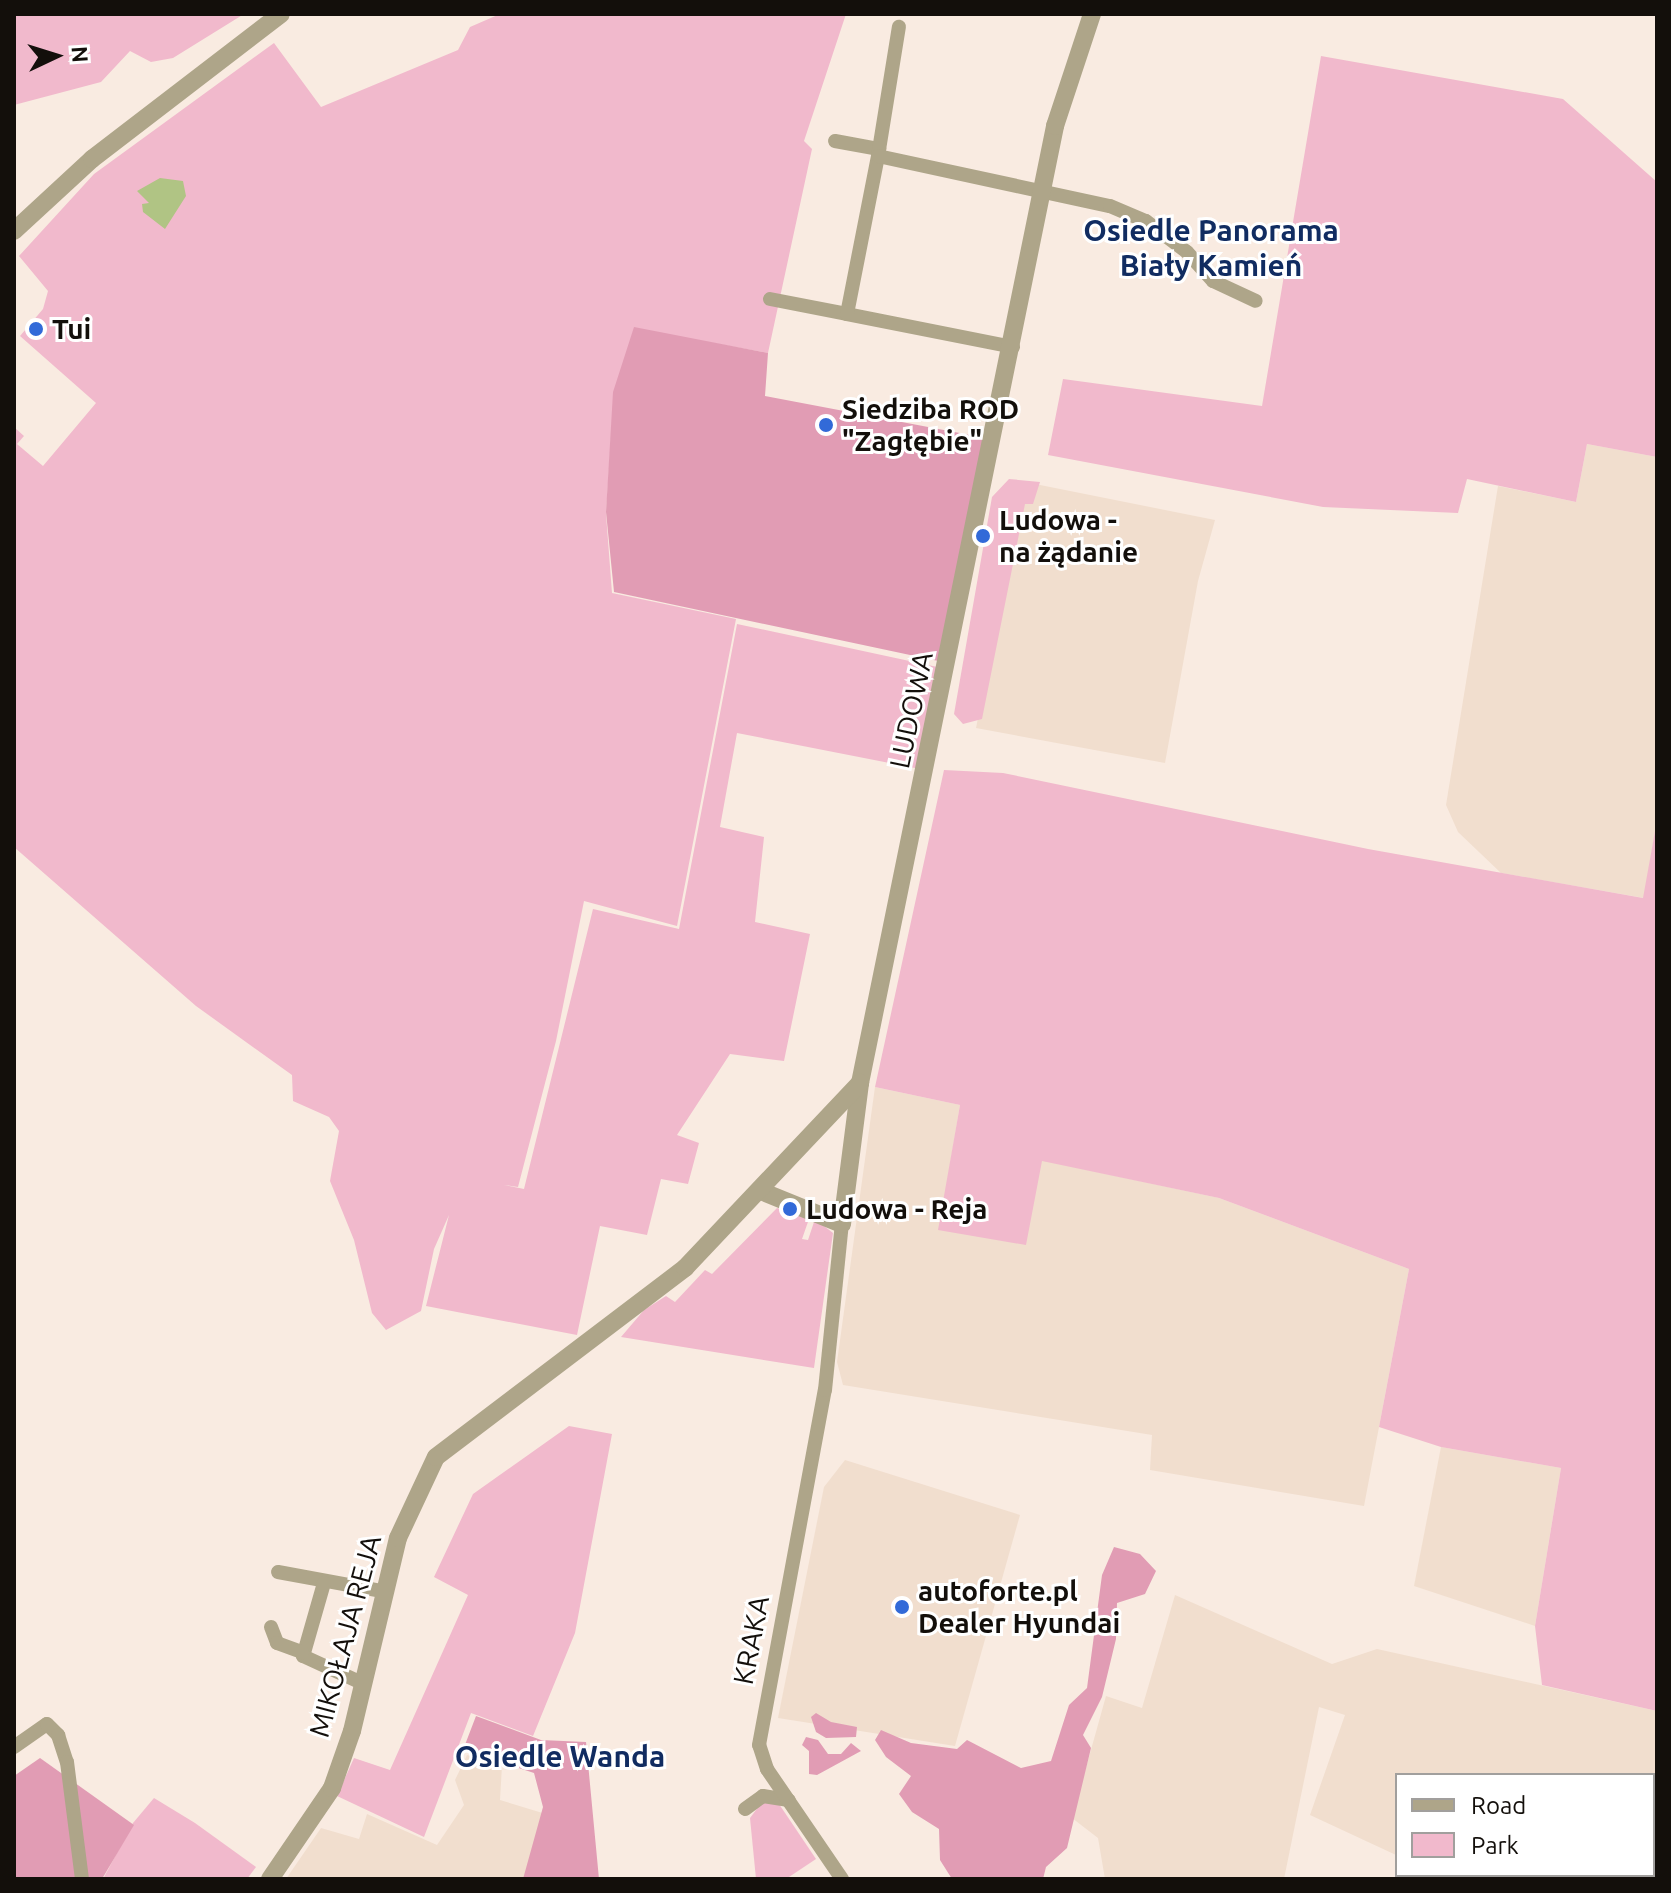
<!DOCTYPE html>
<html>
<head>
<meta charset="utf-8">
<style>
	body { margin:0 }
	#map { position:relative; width:1671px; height:1893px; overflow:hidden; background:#f9ebe1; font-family:Ubuntu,sans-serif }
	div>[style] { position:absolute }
	.built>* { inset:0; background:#f1dece }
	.green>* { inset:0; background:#f1b9cc }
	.forest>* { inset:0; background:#e19cb4 }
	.water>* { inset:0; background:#b0c484 }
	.minor>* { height:14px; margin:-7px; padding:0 7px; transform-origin:7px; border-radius:7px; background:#aea589 }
	.tertiary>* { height:18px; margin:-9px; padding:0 9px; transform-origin:9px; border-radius:9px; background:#aea589 }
	.dots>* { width:22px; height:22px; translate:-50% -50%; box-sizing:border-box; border:4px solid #fff; border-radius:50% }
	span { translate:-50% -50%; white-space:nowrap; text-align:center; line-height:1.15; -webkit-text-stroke:6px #fff; paint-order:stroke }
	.poi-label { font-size:28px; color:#130f0b; font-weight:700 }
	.left { translate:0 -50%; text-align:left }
	.street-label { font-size:28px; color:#130f0b }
	.neighbourhood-label { font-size:30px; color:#112c61; font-weight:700 }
	.frame { position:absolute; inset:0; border:16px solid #130f0b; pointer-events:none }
	.legend { position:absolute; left:1395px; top:1773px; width:260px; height:104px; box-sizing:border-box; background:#fff; border:2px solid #a19f9d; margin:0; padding:10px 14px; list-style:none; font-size:24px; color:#130f0b }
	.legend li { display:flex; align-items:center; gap:16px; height:40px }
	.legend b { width:40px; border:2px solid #a19f9d }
	.north { position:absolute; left:16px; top:16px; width:80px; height:80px; -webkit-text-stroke:6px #fff; paint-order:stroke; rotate:86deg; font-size:22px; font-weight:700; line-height:32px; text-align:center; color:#130f0b }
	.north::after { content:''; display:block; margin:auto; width:28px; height:36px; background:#130f0b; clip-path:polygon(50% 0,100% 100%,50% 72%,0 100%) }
</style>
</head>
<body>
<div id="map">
	<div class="built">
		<i style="clip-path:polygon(1587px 444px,1657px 457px,1657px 820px,1644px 898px,1501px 873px,1458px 832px,1446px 805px,1498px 486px,1576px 502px)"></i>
		<i style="clip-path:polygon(1025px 482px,1215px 520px,1198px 581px,1165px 763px,976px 728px)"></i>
		<i style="clip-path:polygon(875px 1087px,960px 1105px,939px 1230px,1041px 1160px,1219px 1198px,1409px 1269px,1364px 1506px,1150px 1470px,1152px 1435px,843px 1385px,837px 1362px)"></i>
		<i style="clip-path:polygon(1441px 1447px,1561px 1468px,1535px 1626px,1414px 1586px)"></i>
		<i style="clip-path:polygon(845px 1460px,1020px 1515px,955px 1746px,778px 1718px,824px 1487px)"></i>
		<i style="clip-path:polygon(1175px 1595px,1332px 1664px,1377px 1649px,1657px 1711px,1657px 1879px,1495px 1875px,1653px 1875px,1653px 1775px,1397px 1775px,1396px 1855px,1310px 1815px,1345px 1715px,1319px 1707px,1284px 1879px,1105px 1879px,1098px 1838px,1072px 1818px,1106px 1696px,1142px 1708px)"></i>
		<i style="clip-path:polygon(467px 1755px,502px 1766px,500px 1800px,549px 1815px,534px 1879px,286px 1879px,321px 1828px,359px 1839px,367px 1814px,437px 1845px,464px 1805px,455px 1780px)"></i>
	</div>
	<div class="green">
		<i style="clip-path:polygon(14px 14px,244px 14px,173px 58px,151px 62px,130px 51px,101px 82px,14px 105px)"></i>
		<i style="clip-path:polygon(500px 14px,846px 14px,804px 141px,812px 149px,768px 353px,652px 332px,614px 392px,606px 514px,612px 593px,736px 619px,677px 926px,584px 901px,556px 1041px,518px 1187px,504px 1185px,524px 1189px,593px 909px,679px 929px,737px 624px,942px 668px,920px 769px,737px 733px,720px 827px,764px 837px,755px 922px,810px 934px,784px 1061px,730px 1054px,677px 1135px,699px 1143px,688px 1184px,661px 1179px,647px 1235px,600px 1226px,577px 1335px,426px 1306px,449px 1215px,434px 1249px,421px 1311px,386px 1330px,372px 1313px,354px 1240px,330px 1181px,339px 1131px,329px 1117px,293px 1101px,292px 1075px,196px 1006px,14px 847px,14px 427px,24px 436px,17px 444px,43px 466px,96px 403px,20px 336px,43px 309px,48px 291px,19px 256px,94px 174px,274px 43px,321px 107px,458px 50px,470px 27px)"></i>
		<i style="clip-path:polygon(1321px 56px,1563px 99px,1657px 182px,1657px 457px,1587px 444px,1576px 502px,1467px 479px,1458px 513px,1323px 507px,1048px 455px,1063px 379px,1262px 406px)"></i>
		<i style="clip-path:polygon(1009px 479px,1040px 482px,1033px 504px,1025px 504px,982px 719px,963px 724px,954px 714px,992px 497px)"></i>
		<i style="clip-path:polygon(944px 770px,1003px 773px,1368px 849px,1643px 898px,1657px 820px,1657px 1711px,1542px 1685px,1535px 1626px,1561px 1468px,1441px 1447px,1379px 1427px,1409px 1269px,1219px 1198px,1042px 1161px,1026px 1245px,938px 1230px,960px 1105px,875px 1087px)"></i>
		<i style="clip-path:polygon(777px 1208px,809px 1219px,802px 1239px,808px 1240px,815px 1219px,833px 1233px,814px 1368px,621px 1337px,644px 1310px,666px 1296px,675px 1302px,705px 1270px,712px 1274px)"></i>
		<i style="clip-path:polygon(569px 1426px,612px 1434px,575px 1633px,533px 1736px,471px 1713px,424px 1837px,337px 1796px,354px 1758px,390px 1770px,468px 1595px,434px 1577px,473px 1494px)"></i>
		<i style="clip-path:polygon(154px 1798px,195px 1823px,256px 1867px,247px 1879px,103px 1879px,133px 1823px)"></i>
		<i style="clip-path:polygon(762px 1802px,779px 1804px,816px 1859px,786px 1879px,756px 1879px,750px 1818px)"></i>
	</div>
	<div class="forest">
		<i style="clip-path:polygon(634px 327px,768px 353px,765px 396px,986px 438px,943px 662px,614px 592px,606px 512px,613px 392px)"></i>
		<i style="clip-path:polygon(1114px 1547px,1140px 1554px,1156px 1571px,1145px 1594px,1117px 1603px,1116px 1639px,1102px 1697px,1083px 1735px,1091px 1748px,1067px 1848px,1046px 1867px,1043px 1879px,952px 1879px,940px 1860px,939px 1829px,912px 1812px,899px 1794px,911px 1776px,886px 1757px,875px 1740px,881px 1730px,911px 1743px,957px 1749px,967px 1740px,1021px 1768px,1051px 1761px,1069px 1705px,1087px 1688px,1102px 1575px)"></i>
		<i style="clip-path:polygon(816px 1713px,831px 1722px,857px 1727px,856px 1737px,826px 1738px,816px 1732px,811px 1717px)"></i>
		<i style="clip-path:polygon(476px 1716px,541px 1740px,586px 1742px,599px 1879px,523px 1879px,543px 1807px,534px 1773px,463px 1750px)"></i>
		<i style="clip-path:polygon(806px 1737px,818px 1740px,828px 1754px,841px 1754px,851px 1743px,861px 1751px,817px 1775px,809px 1774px,809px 1751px,802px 1745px)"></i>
		<i style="clip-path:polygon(40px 1758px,134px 1825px,102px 1879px,14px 1879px,14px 1776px)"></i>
	</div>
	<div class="water">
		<i style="clip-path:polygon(160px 178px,183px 181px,186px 196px,165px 229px,143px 212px,142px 204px,149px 203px,137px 191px)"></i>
	</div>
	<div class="minor">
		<i style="left:835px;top:141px;width:45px;rotate:10.3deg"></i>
		<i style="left:878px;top:156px;width:131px;rotate:-80.8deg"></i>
		<i style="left:770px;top:299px;width:78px;rotate:11deg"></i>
		<i style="left:1013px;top:347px;width:169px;rotate:-168.8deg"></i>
		<i style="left:847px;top:314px;width:161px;rotate:-78.9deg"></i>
		<i style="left:878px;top:156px;width:237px;rotate:12.2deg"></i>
		<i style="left:1110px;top:206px;width:39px;rotate:23deg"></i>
		<i style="left:1146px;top:221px;width:51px;rotate:37.1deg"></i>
		<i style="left:1187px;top:252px;width:39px;rotate:48deg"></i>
		<i style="left:1213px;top:281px;width:47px;rotate:24.9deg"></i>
		<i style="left:278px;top:1572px;width:106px;rotate:10.4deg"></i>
		<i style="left:324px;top:1583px;width:76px;rotate:106deg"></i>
		<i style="left:303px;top:1656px;width:65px;rotate:24.6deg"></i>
		<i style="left:271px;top:1627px;width:17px;rotate:69deg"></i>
		<i style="left:277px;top:1643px;width:27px;rotate:20deg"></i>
		<i style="left:14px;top:1747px;width:40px;rotate:-34.9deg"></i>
		<i style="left:47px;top:1724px;width:16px;rotate:45deg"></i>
		<i style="left:58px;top:1735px;width:28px;rotate:72deg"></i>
		<i style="left:67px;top:1762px;width:118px;rotate:82.7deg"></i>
		<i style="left:745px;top:1809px;width:22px;rotate:-36deg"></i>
		<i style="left:763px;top:1796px;width:26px;rotate:9deg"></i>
		<i style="left:842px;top:1879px;width:133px;rotate:-124.3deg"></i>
		<i style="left:767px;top:1769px;width:25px;rotate:-108deg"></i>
		<i style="left:759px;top:1745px;width:361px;rotate:-79.5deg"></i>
		<i style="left:825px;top:1390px;width:167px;rotate:-84.2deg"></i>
	</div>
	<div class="tertiary">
		<i style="left:14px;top:231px;width:106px;rotate:-42.7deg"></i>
		<i style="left:92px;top:159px;width:238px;rotate:-37.5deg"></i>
		<i style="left:761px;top:1191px;width:87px;rotate:22.2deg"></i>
		<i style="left:842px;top:1224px;width:142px;rotate:-82.7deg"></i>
		<i style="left:860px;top:1083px;width:977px;rotate:-78.48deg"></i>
		<i style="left:1055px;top:126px;width:118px;rotate:-71.7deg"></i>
		<i style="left:270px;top:1879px;width:110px;rotate:-55.7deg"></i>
		<i style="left:332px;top:1788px;width:60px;rotate:-70.7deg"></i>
		<i style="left:352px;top:1731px;width:198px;rotate:-76.6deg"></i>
		<i style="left:398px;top:1538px;width:89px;rotate:-64.9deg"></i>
		<i style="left:436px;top:1457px;width:313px;rotate:-37.2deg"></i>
		<i style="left:685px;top:1268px;width:255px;rotate:-46.6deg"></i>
	</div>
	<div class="dots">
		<i style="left:36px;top:329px;background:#326ad8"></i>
		<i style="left:826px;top:425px;background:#326ad8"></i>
		<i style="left:983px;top:536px;background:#326ad8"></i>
		<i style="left:790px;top:1209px;background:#326ad8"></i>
		<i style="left:902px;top:1607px;background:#326ad8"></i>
	</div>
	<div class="poi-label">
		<span class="left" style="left:52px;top:329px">Tui</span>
		<span class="left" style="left:842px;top:425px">Siedziba ROD<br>"Zagłębie"</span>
		<span class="left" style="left:999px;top:536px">Ludowa -<br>na żądanie</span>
		<span class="left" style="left:806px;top:1209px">Ludowa - Reja</span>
		<span class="left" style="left:918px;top:1607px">autoforte.pl<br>Dealer Hyundai</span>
	</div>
	<div class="street-label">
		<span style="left:911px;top:710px;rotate:-78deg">LUDOWA</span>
		<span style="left:345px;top:1636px;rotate:-75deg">MIKOŁAJA REJA</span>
		<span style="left:751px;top:1640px;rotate:-79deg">KRAKA</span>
	</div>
	<div class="neighbourhood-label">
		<span style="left:1211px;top:247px">Osiedle Panorama<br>Biały Kamień</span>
		<span style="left:560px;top:1756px">Osiedle Wanda</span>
	</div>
	<div class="frame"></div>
	<ul class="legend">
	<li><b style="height:10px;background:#aea589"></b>Road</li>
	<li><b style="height:22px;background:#f1b9cc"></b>Park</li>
	</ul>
	<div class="north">N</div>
</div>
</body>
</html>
